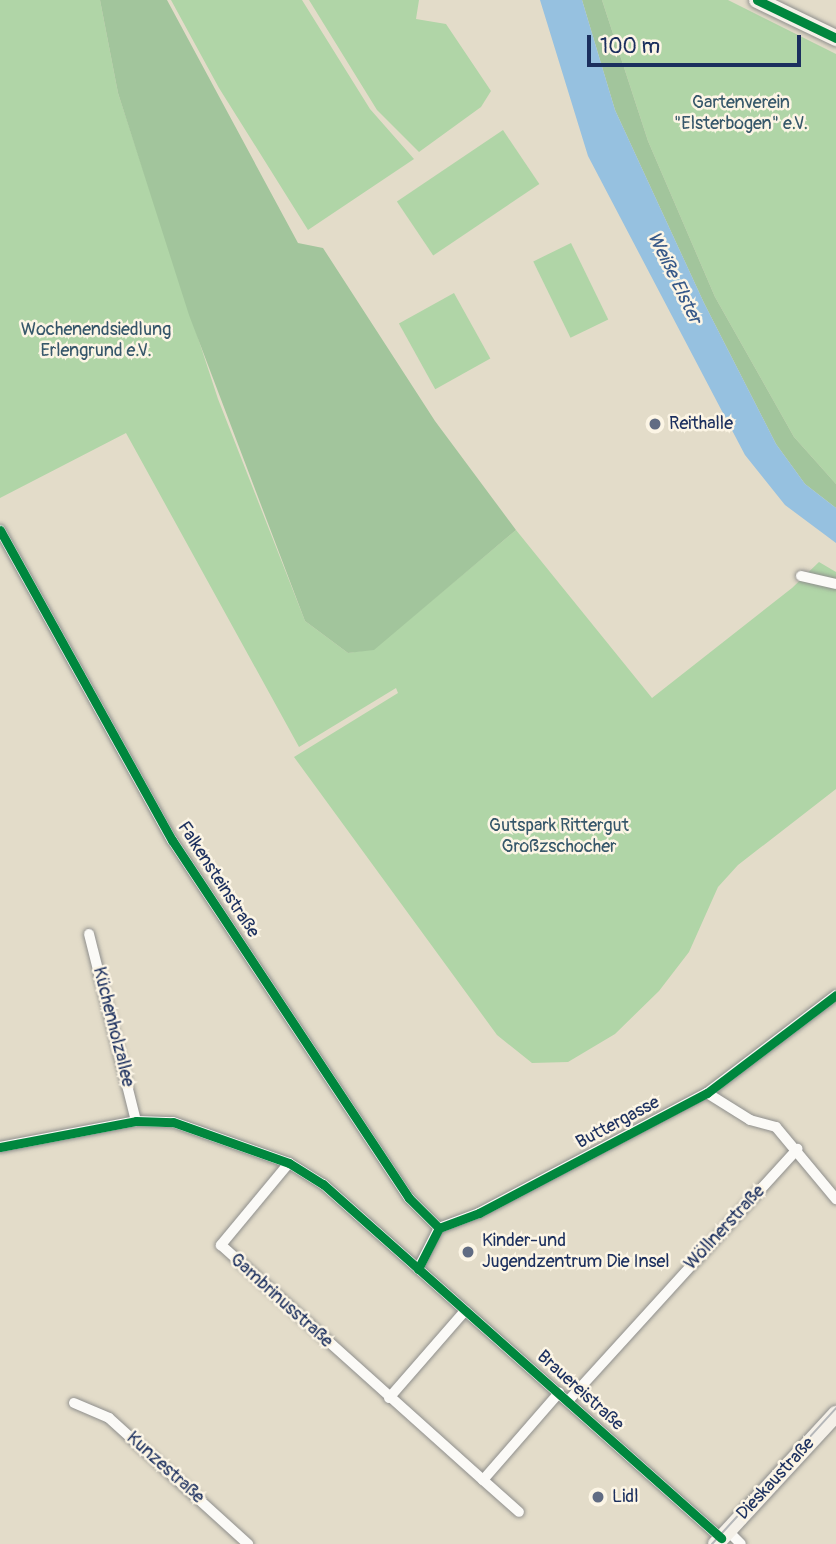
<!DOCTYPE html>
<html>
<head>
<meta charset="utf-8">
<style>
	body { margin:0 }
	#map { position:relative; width:836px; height:1544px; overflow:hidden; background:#e3dcc9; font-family:Pangolin,sans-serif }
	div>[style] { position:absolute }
	.green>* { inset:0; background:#b0d5a7; transform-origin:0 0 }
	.forest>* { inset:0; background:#a2c59c }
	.water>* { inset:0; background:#96c1e0 }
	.roads { filter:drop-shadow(0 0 2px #8f8f8d) drop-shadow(0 0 2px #8f8f8d) }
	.minor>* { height:10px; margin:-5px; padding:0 5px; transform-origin:5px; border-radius:5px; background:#fbfaf7 }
	.secondary>* { height:16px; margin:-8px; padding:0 8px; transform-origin:8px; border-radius:8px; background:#f4f0e8 }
	.tram>* { height:2px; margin:-1px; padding:0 1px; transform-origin:1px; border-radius:1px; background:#b5b7b9 }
	.cycleway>* { height:9px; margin:-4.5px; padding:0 4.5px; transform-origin:4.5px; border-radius:4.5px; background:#00873e }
	.dots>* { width:19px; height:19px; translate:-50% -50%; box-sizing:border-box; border:4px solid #fcf5e5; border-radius:50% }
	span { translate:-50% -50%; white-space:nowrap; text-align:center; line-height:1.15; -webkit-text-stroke:5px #fcf5e5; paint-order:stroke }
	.park-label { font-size:18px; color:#36576a }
	.poi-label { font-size:18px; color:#1b2f5e }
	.left { translate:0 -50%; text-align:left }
	.street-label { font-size:18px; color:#1b2f5e }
	.water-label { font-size:19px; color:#365888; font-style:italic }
	.scale { position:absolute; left:587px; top:35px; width:214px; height:32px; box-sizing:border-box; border:4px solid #1b2f5e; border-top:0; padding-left:9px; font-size:21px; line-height:24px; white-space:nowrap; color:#1b2f5e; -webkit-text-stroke:5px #fcf5e5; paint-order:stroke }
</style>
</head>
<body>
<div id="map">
	<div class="green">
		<i style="clip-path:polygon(0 0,100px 0,118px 93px,218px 399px,305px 621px,348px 653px,374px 649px,516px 530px,652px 698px,792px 588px,819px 562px,836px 572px,836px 789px,738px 865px,718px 887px,689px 952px,659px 991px,615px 1034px,568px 1062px,532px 1063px,497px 1035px,294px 757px,398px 693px,396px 688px,299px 747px,126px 433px,0 498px)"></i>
		<i style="clip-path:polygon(171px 0,302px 0,370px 109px,414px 159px,308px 230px,219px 88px)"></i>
		<i style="clip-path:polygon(309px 0,419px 0,416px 19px,446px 24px,491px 91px,481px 107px,419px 152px,377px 110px)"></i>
		<i style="clip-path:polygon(602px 0,728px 0,836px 54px,836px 484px,794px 437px,715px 297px,648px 141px)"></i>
		<i style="left:503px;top:130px;width:65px;height:128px;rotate:56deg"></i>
		<i style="left:571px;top:243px;width:85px;height:42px;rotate:64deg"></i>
		<i style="left:454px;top:293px;width:75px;height:63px;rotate:61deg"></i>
	</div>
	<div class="forest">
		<i style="clip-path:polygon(100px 0,167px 0,298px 243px,323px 248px,435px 421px,516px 530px,374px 650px,348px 653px,305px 621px,189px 315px,118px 93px)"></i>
		<i style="clip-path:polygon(582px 0,602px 0,648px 141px,715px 297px,794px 437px,836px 484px,836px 508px,805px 484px,776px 444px,704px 303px,615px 110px)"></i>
	</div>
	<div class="water">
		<i style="clip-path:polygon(540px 0,582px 0,615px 110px,704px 303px,776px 444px,805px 484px,836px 508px,836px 543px,785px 505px,745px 455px,588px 156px)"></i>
	</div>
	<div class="roads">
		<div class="minor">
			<i style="left:0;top:530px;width:355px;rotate:61deg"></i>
			<i style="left:172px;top:840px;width:429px;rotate:56.5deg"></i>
			<i style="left:409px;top:1198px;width:42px;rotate:45deg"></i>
			<i style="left:801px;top:576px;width:36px;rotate:13deg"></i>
			<i style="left:89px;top:934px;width:193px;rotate:75.9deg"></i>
			<i style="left:707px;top:1093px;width:51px;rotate:32.1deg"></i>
			<i style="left:750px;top:1120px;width:27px;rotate:15deg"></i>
			<i style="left:776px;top:1127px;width:94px;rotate:50.2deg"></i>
			<i style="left:0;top:1147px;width:138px;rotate:-10.8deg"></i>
			<i style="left:136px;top:1121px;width:37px;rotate:2deg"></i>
			<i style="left:173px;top:1122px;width:123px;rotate:19.5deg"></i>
			<i style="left:289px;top:1163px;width:40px;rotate:32deg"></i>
			<i style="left:323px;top:1184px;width:533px;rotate:41.65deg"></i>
			<i style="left:289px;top:1163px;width:107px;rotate:129.7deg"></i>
			<i style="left:221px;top:1245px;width:352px;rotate:41.9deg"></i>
			<i style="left:483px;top:1480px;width:116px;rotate:-48.9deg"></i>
			<i style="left:418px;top:1269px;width:46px;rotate:-62.9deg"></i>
			<i style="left:439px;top:1228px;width:43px;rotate:-20.6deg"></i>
			<i style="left:479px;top:1213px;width:258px;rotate:-27.8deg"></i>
			<i style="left:707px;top:1093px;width:162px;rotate:-37.2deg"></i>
			<i style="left:389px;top:1398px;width:116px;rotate:-48.9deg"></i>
			<i style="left:568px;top:1401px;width:341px;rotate:-47.7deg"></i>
			<i style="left:74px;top:1403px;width:38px;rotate:23deg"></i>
			<i style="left:109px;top:1418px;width:188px;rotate:42.2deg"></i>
			<i style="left:483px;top:1480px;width:48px;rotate:41.6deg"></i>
			<i style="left:728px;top:1531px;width:18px;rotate:45deg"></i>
		</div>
		<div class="secondary">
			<i style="left:757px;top:0;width:88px;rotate:25.7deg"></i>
			<i style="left:716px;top:1544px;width:177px;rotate:-47.3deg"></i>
		</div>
	</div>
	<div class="tram">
		<i style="left:712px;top:1544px;width:184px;rotate:-47.6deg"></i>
	</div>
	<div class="cycleway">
		<i style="left:757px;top:0;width:88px;rotate:25.7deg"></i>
		<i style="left:0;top:530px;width:355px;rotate:61deg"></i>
		<i style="left:172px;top:840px;width:429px;rotate:56.5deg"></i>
		<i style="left:409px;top:1198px;width:42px;rotate:45deg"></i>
		<i style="left:0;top:1147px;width:138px;rotate:-10.8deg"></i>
		<i style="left:136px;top:1121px;width:37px;rotate:2deg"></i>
		<i style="left:173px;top:1122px;width:123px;rotate:19.5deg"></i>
		<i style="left:289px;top:1163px;width:40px;rotate:32deg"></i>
		<i style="left:323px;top:1184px;width:533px;rotate:41.65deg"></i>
		<i style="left:418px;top:1269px;width:46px;rotate:-62.9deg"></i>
		<i style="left:439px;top:1228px;width:43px;rotate:-20.6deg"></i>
		<i style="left:479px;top:1213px;width:258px;rotate:-27.8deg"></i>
		<i style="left:707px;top:1093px;width:162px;rotate:-37.2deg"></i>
	</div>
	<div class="dots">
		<i style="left:655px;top:424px;background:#616c83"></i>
		<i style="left:468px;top:1252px;background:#616c83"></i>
		<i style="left:598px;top:1497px;background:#616c83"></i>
	</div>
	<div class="park-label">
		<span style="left:741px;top:114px">Gartenverein<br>"Elsterbogen" e.V.</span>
		<span style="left:96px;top:341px">Wochenendsiedlung<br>Erlengrund e.V.</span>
		<span style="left:559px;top:837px">Gutspark Rittergut<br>Großzschocher</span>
	</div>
	<div class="poi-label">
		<span class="left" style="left:669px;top:424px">Reithalle</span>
		<span class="left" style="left:482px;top:1252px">Kinder-und<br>Jugendzentrum Die Insel</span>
		<span class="left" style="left:612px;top:1497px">Lidl</span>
	</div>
	<div class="street-label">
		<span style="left:218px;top:880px;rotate:57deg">Falkensteinstraße</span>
		<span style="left:113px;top:1027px;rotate:76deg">Küchenholzallee</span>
		<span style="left:618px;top:1123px;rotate:-28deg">Buttergasse</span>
		<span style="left:725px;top:1228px;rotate:-47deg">Wöllnerstraße</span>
		<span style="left:281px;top:1301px;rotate:42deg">Gambrinusstraße</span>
		<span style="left:580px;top:1391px;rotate:42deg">Brauereistraße</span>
		<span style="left:165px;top:1468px;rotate:42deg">Kunzestraße</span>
		<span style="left:776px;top:1479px;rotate:-47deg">Dieskaustraße</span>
	</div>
	<div class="water-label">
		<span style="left:674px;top:278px;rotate:64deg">Weiße Elster</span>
	</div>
	<div class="scale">100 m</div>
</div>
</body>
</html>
